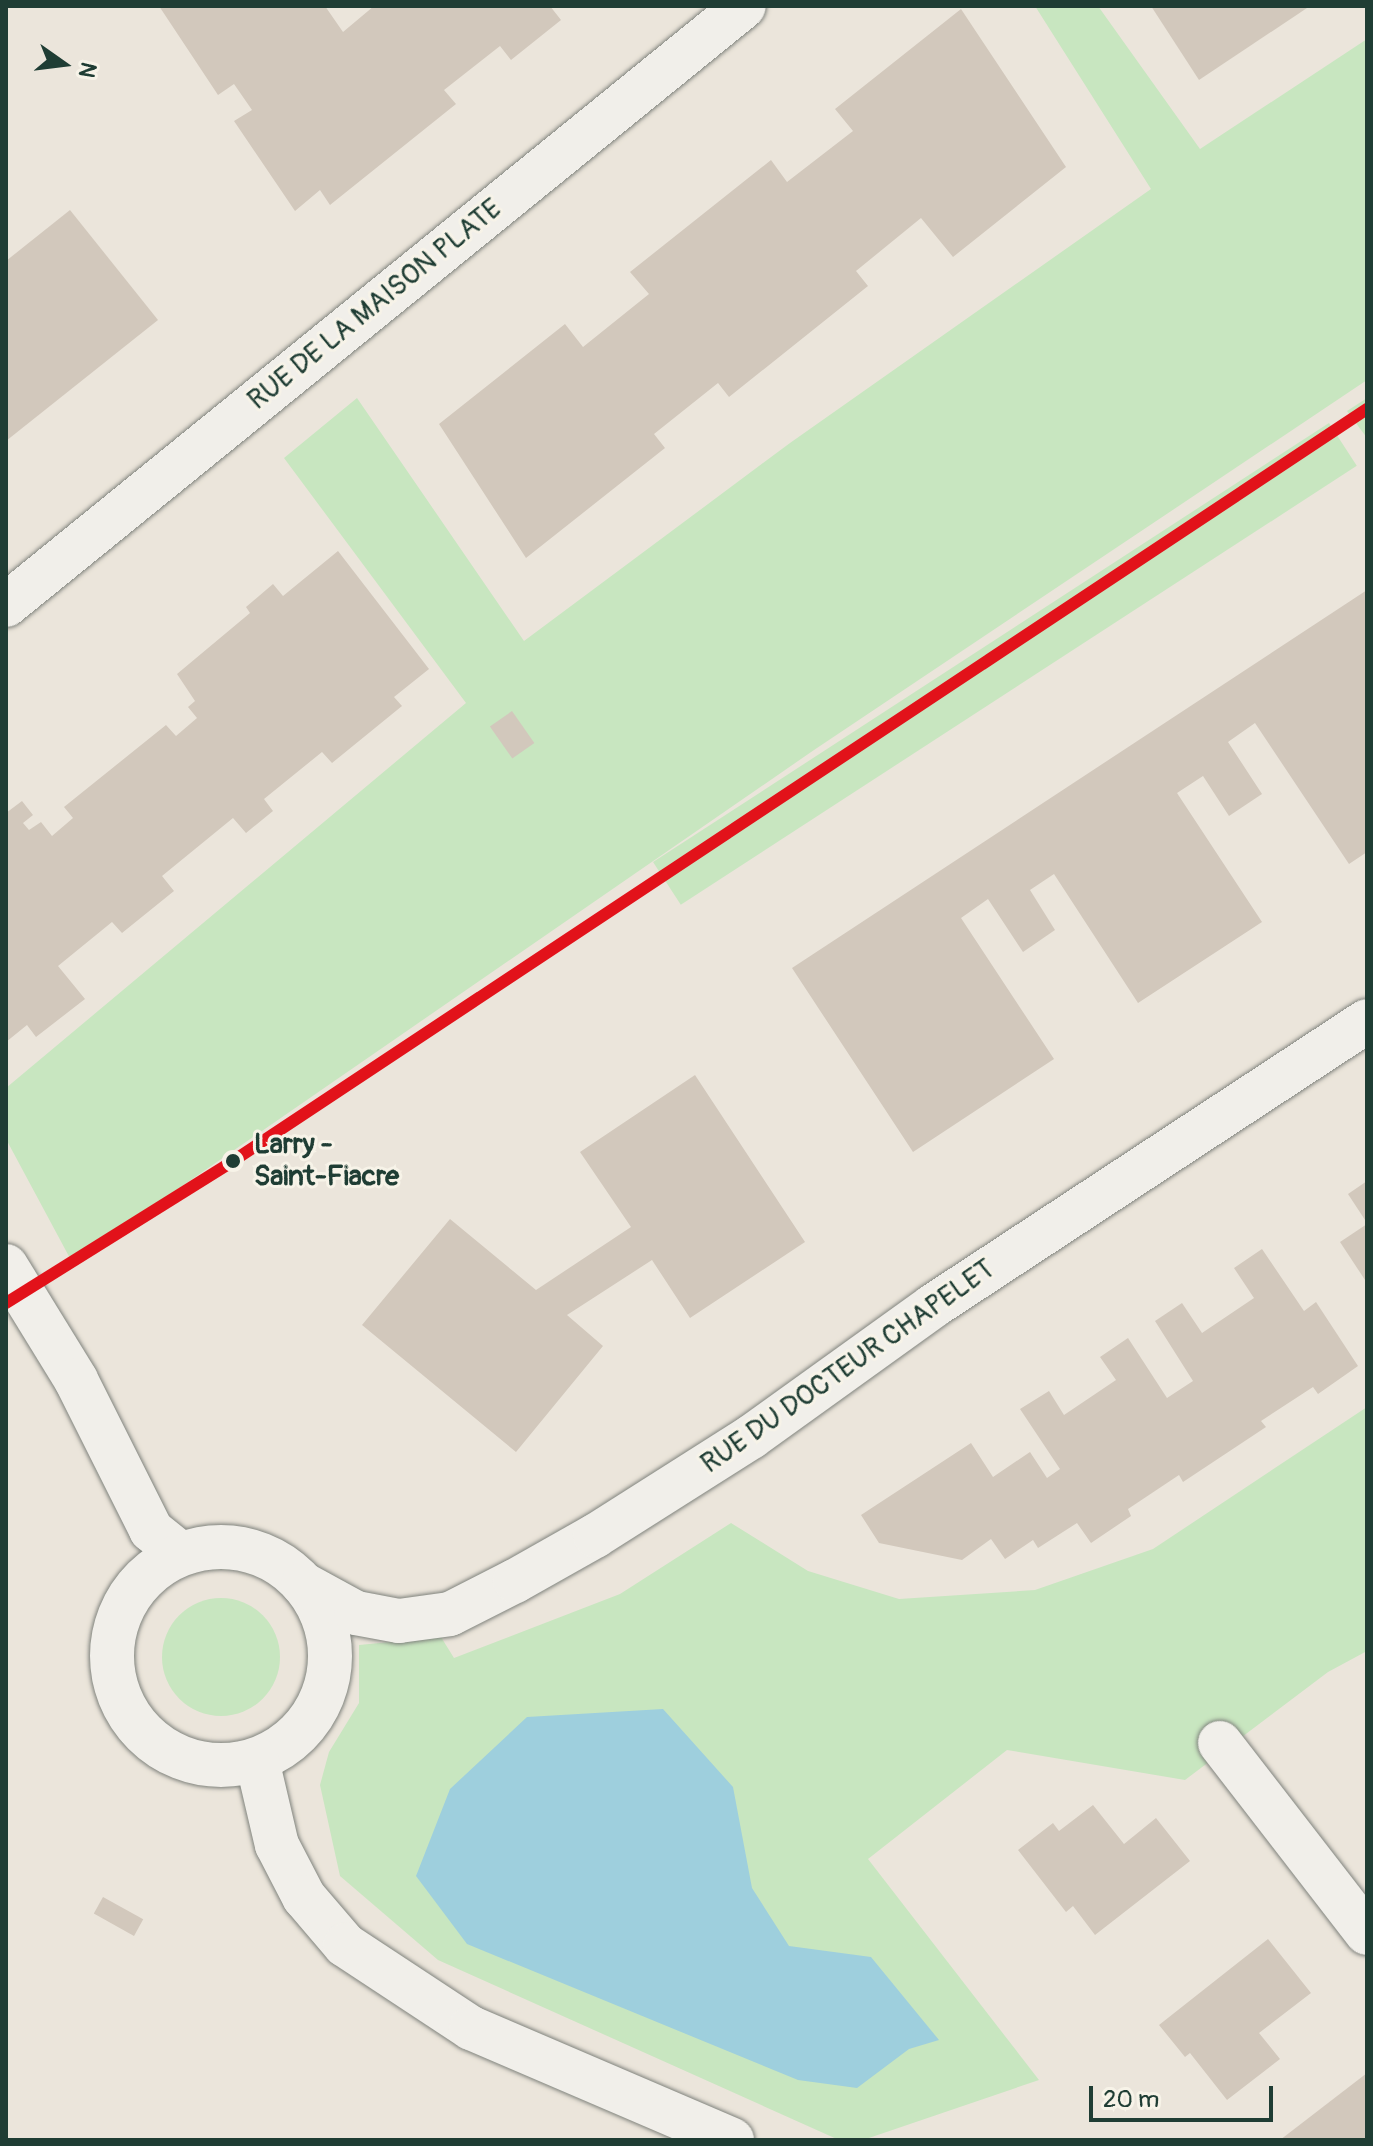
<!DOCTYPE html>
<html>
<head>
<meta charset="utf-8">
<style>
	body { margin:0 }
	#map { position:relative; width:1373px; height:2146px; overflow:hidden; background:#ebe5db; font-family:Pangolin,sans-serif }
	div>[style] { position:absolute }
	.green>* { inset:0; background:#c8e6c0; transform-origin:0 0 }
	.round { border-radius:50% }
	.water>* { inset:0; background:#9ecfdd }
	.building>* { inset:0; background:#d2c8bc; transform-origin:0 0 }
	.roads { filter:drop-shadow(0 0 2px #80837d) drop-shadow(0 0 2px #80837d) }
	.minor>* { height:44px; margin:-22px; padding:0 22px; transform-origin:22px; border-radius:22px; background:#f1efea }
	.minor>.ring { margin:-22px; padding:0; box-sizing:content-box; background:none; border:44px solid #f1efea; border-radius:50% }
	.tram-1>* { height:12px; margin:-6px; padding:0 6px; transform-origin:6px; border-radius:6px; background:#e2121a }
	.dots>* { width:22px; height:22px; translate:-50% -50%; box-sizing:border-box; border:4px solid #f7f3e8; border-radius:50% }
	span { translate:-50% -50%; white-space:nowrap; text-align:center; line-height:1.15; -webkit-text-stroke:6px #f7f3e8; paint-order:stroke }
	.street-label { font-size:28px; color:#1f3d34 }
	.stop-label { font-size:28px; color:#1f3d34; font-weight:700 }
	.left { translate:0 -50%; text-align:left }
	.frame { position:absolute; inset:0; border:8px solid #1f3d34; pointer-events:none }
	.north { position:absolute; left:24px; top:24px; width:80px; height:80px; -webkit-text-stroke:6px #f7f3e8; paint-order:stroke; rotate:104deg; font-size:22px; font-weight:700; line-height:32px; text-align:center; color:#1f3d34 }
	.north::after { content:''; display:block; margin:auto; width:28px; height:36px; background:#1f3d34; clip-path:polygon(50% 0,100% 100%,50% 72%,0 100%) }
	.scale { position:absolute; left:1089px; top:2086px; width:184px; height:36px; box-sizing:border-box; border:4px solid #1f3d34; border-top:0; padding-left:10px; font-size:24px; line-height:28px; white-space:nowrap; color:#1f3d34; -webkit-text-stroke:6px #f7f3e8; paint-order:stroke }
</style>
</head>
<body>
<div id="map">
	<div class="green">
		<i style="clip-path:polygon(1035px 6px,1098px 6px,1200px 149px,1367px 39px,1367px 380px,814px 750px,72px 1262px,6px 1139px,6px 1088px,466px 703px,284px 458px,357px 398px,524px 641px,790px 443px,1151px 189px)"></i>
		<i style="clip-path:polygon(1367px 398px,1367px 438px,1347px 411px)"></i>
		<i style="left:1329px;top:423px;width:51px;height:806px;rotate:57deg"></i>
		<i style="clip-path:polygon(1367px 1407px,1367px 1651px,1328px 1672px,1185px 1780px,1007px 1750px,868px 1859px,1039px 2080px,863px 2140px,839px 2140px,438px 1960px,340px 1876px,320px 1785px,329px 1752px,359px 1703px,359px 1645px,441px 1637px,454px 1658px,620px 1594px,731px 1523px,808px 1571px,899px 1599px,1035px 1590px,1153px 1549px)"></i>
		<i class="round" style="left:162px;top:1598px;width:118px;height:118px"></i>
	</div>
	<div class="water">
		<i style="clip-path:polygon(663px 1709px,733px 1787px,752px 1888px,789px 1946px,871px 1957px,939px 2040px,909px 2049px,857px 2088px,798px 2080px,467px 1944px,416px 1876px,450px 1789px,527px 1717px)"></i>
	</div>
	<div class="building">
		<i style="clip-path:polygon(159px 6px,325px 6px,343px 32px,374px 6px,550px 6px,561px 20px,511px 60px,500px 46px,444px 90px,456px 104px,330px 205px,320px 190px,295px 211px,234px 121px,252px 110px,234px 84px,218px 95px)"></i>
		<i style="clip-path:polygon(1151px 6px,1310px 6px,1199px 80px)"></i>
		<i style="clip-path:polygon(961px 9px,1066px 167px,953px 257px,921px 218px,856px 271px,868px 286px,729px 397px,718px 383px,654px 434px,665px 448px,526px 558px,439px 424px,565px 324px,583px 347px,649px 294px,630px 272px,771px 160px,787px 182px,853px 131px,835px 109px)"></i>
		<i style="clip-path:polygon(70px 210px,158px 320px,6px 441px,6px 261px)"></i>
		<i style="clip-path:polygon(338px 551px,429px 669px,394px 697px,402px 706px,332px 763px,322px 752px,264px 799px,273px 811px,246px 833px,233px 818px,162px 876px,174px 891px,122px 933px,112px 922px,58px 966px,85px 999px,36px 1037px,27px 1025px,6px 1042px,6px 813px,22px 801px,33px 815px,23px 823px,29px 830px,41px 822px,52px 836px,73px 818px,64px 807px,166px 725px,176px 736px,197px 718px,188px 707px,195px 701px,177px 674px,250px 613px,246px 607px,273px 584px,283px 596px)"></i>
		<i style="clip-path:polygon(1367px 590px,1367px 852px,1349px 864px,1255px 723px,1228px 742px,1262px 794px,1229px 816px,1203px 776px,1177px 793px,1262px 922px,1138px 1003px,1054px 874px,1030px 890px,1055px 930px,1023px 952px,988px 899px,961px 918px,1054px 1059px,913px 1152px,792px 968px)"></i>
		<i style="left:512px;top:711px;width:39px;height:27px;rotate:55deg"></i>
		<i style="clip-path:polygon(695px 1075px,805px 1242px,690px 1318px,652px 1260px,567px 1315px,603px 1346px,516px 1452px,362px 1325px,450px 1219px,536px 1290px,631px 1227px,580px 1152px)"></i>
		<i style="clip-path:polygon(1367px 1181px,1367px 1223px,1348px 1194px)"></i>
		<i style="clip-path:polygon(1367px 1224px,1367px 1283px,1340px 1242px)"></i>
		<i style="clip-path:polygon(1262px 1249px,1304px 1311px,1316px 1302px,1358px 1366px,1318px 1394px,1313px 1387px,1261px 1421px,1266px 1427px,1183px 1482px,1179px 1475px,1128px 1509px,1131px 1516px,1091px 1543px,1077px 1523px,1038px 1548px,1033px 1540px,1005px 1559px,991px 1539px,962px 1560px,879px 1543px,861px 1515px,971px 1443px,993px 1477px,1030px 1452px,1047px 1478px,1060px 1469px,1020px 1409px,1049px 1391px,1064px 1415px,1116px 1380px,1100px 1357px,1128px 1338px,1167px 1398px,1193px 1381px,1155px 1321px,1182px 1303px,1202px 1333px,1254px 1298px,1234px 1268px)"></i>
		<i style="clip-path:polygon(1093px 1805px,1124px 1844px,1156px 1818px,1190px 1861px,1095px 1935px,1073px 1906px,1066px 1912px,1018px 1850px,1053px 1823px,1059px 1831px)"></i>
		<i style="left:103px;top:1897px;width:46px;height:19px;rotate:29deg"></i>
		<i style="clip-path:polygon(1268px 1939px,1311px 1993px,1259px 2033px,1280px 2059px,1227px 2100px,1190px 2053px,1185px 2057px,1159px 2025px)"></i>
		<i style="clip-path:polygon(1367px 2073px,1367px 2140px,1280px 2140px)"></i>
	</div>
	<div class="roads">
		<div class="minor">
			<i style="left:6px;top:605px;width:950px;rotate:-39.06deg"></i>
			<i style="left:6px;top:1266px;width:134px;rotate:58.4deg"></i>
			<i style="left:76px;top:1380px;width:168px;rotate:63.4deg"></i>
			<i style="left:151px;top:1530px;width:38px;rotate:39deg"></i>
			<i class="ring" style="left:112px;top:1547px;width:174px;height:174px"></i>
			<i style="left:303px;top:1584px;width:60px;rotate:28.7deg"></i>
			<i style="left:356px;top:1613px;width:44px;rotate:10.5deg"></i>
			<i style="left:399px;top:1621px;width:51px;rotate:-7.8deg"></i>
			<i style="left:450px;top:1614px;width:73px;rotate:-26.9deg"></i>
			<i style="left:515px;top:1581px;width:92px;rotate:-29.4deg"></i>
			<i style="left:595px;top:1536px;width:185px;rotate:-32.4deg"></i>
			<i style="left:751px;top:1437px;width:224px;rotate:-35.7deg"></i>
			<i style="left:933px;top:1306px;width:519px;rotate:-33.29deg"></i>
			<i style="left:1220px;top:1743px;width:240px;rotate:52.3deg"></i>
			<i style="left:257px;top:1760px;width:87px;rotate:76.8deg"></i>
			<i style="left:277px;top:1845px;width:59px;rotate:62.6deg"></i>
			<i style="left:304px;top:1897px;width:63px;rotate:49.5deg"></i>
			<i style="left:345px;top:1945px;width:151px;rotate:33.4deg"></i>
			<i style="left:471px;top:2028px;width:284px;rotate:23.2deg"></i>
		</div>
	</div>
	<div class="tram-1">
		<i style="left:6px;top:1303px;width:268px;rotate:-32deg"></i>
		<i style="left:233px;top:1161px;width:1361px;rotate:-33.55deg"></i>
	</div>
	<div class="dots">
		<i style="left:233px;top:1161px;background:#1f3d34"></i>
	</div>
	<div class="street-label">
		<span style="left:375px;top:305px;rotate:-39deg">RUE DE LA MAISON PLATE</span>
		<span style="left:848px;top:1367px;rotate:-35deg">RUE DU DOCTEUR CHAPELET</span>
	</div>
	<div class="stop-label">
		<span class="left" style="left:254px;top:1161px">Larry -<br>Saint-Fiacre</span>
	</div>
	<div class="frame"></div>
	<div class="north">N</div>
	<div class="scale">20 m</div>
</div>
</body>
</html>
